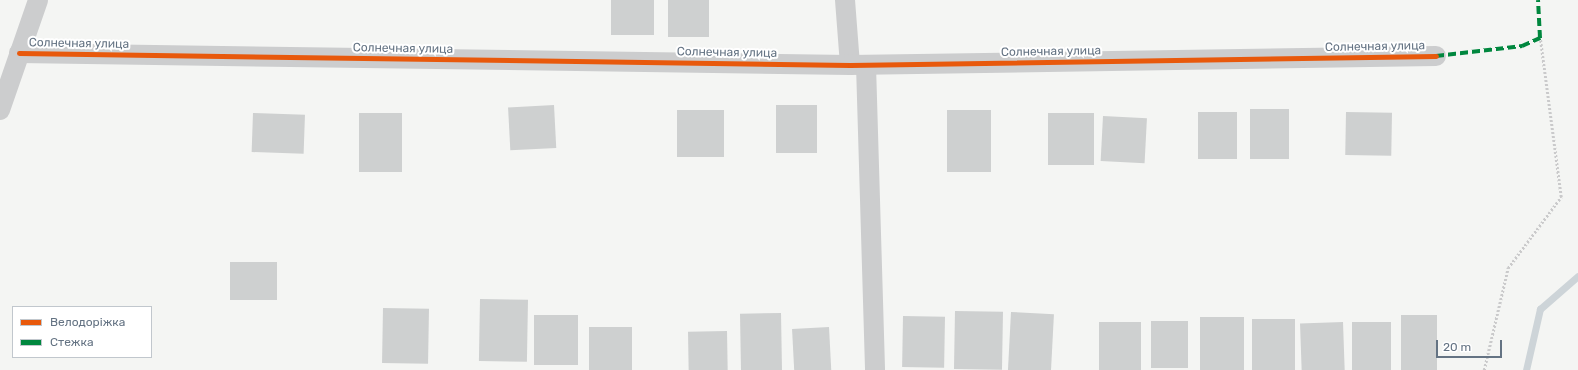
<!DOCTYPE html>
<html>
<head>
<meta charset="utf-8">
<style>
	body { margin:0 }
	#map { position:relative; width:1578px; height:370px; overflow:hidden; background:#f4f5f3; font-family:Rubik,sans-serif }
	div>[style] { position:absolute }
	.stream>* { height:7px; margin:-3.5px; padding:0 3.5px; transform-origin:3.5px; border-radius:3.5px; background:#cdd4d8 }
	.building>* { inset:0; background:#ced0d0; transform-origin:0 0 }
	.path>* { height:2.5px; margin-top:-1.25px; transform-origin:0; background:repeating-linear-gradient(90deg,#cacacb 0 2px,transparent 0 4px) }
	.street>* { height:20px; margin:-10px; padding:0 10px; transform-origin:10px; border-radius:10px; background:#cccdce }
	.quiet>* { height:4px; margin-top:-2px; transform-origin:0; background:repeating-linear-gradient(90deg,#00873e 0 8px,transparent 0 12px) }
	.cycleway>* { height:5px; margin:-2.5px; padding:0 2.5px; transform-origin:2.5px; border-radius:2.5px; background:#e8590c }
	span { translate:-50% -50%; white-space:nowrap; text-align:center; line-height:1.15; -webkit-text-stroke:4px #fff; paint-order:stroke }
	.street-label { font-size:12px; color:#647383 }
	.legend { position:absolute; left:12px; top:306px; width:140px; height:52px; box-sizing:border-box; background:#fff; border:1px solid #c1c7cd; margin:0; padding:5px 7px; list-style:none; font-size:12px; color:#647383 }
	.legend li { display:flex; align-items:center; gap:8px; height:20px }
	.legend b { width:20px; border:1px solid #c1c7cd }
	.scale { position:absolute; left:1436px; top:340px; width:66px; height:18px; box-sizing:border-box; border:2px solid #647383; border-top:0; padding-left:5px; font-size:12px; line-height:14px; white-space:nowrap; color:#647383; -webkit-text-stroke:3px #fff; paint-order:stroke }
</style>
</head>
<body>
<div id="map">
	<div class="stream">
		<i style="left:1526px;top:370px;width:63px;rotate:-77.1deg"></i>
		<i style="left:1540px;top:309px;width:50px;rotate:-41deg"></i>
	</div>
	<div class="building">
		<i style="left:611px;top:0;width:43px;height:35px"></i>
		<i style="left:668px;top:0;width:41px;height:37px"></i>
		<i style="left:554px;top:105px;width:43px;height:46px;rotate:87deg"></i>
		<i style="left:776px;top:105px;width:41px;height:48px"></i>
		<i style="left:1250px;top:109px;width:39px;height:50px"></i>
		<i style="left:677px;top:110px;width:47px;height:47px"></i>
		<i style="left:947px;top:110px;width:44px;height:62px"></i>
		<i style="left:1198px;top:112px;width:39px;height:47px"></i>
		<i style="left:1346px;top:112px;width:46px;height:43px;rotate:1deg"></i>
		<i style="left:253px;top:113px;width:52px;height:39px;rotate:2deg"></i>
		<i style="left:359px;top:113px;width:43px;height:59px"></i>
		<i style="left:1048px;top:113px;width:46px;height:52px"></i>
		<i style="left:1103px;top:116px;width:44px;height:45px;rotate:3deg"></i>
		<i style="left:230px;top:262px;width:47px;height:38px"></i>
		<i style="left:480px;top:299px;width:48px;height:62px;rotate:1deg"></i>
		<i style="left:383px;top:308px;width:46px;height:55px;rotate:1deg"></i>
		<i style="left:955px;top:311px;width:48px;height:58px;rotate:1deg"></i>
		<i style="left:1011px;top:312px;width:43px;height:58px;rotate:3deg"></i>
		<i style="left:781px;top:313px;width:57px;height:41px;rotate:89deg"></i>
		<i style="left:534px;top:315px;width:44px;height:50px"></i>
		<i style="left:1401px;top:315px;width:36px;height:55px"></i>
		<i style="left:903px;top:316px;width:42px;height:51px;rotate:1deg"></i>
		<i style="left:1200px;top:317px;width:44px;height:53px"></i>
		<i style="left:1252px;top:319px;width:43px;height:51px"></i>
		<i style="left:1151px;top:321px;width:37px;height:47px"></i>
		<i style="left:1099px;top:322px;width:42px;height:48px"></i>
		<i style="left:1343px;top:322px;width:48px;height:43px;rotate:88deg"></i>
		<i style="left:1352px;top:322px;width:39px;height:48px"></i>
		<i style="left:589px;top:327px;width:43px;height:43px"></i>
		<i style="left:829px;top:327px;width:43px;height:37px;rotate:87deg"></i>
		<i style="left:727px;top:331px;width:39px;height:39px;rotate:89deg"></i>
	</div>
	<div class="path">
		<i style="left:1484px;top:370px;width:105px;rotate:-76.8deg"></i>
		<i style="left:1508px;top:268px;width:89px;rotate:-53.3deg"></i>
		<i style="left:1561px;top:197px;width:160px;rotate:-97.5deg"></i>
	</div>
	<div class="street">
		<i style="left:845px;top:0;width:65px;rotate:85.6deg"></i>
		<i style="left:19px;top:53px;width:831px;rotate:0.83deg"></i>
		<i style="left:850px;top:65px;width:586px;rotate:-0.88deg"></i>
		<i style="left:866px;top:65px;width:305px;rotate:88.3deg"></i>
		<i style="left:0;top:110px;width:116px;rotate:-70.9deg"></i>
	</div>
	<div class="quiet">
		<i style="left:1436px;top:56px;width:87px;rotate:-6.6deg"></i>
		<i style="left:1522px;top:46px;width:20px;rotate:-24deg"></i>
		<i style="left:1540px;top:38px;width:38px;rotate:-93deg"></i>
	</div>
	<div class="cycleway">
		<i style="left:19px;top:53px;width:831px;rotate:0.83deg"></i>
		<i style="left:850px;top:65px;width:586px;rotate:-0.88deg"></i>
	</div>
	<div class="street-label">
		<span style="left:79px;top:44px;rotate:1deg">Солнечная улица</span>
		<span style="left:1375px;top:47px;rotate:-1deg">Солнечная улица</span>
		<span style="left:403px;top:49px;rotate:1deg">Солнечная улица</span>
		<span style="left:1051px;top:52px;rotate:-1deg">Солнечная улица</span>
		<span style="left:727px;top:53px;rotate:1deg">Солнечная улица</span>
	</div>
	<ul class="legend">
	<li><b style="height:5px;background:#e8590c"></b>Велодоріжка</li>
	<li><b style="height:5px;background:#00873e"></b>Стежка</li>
	</ul>
	<div class="scale">20 m</div>
</div>
</body>
</html>
